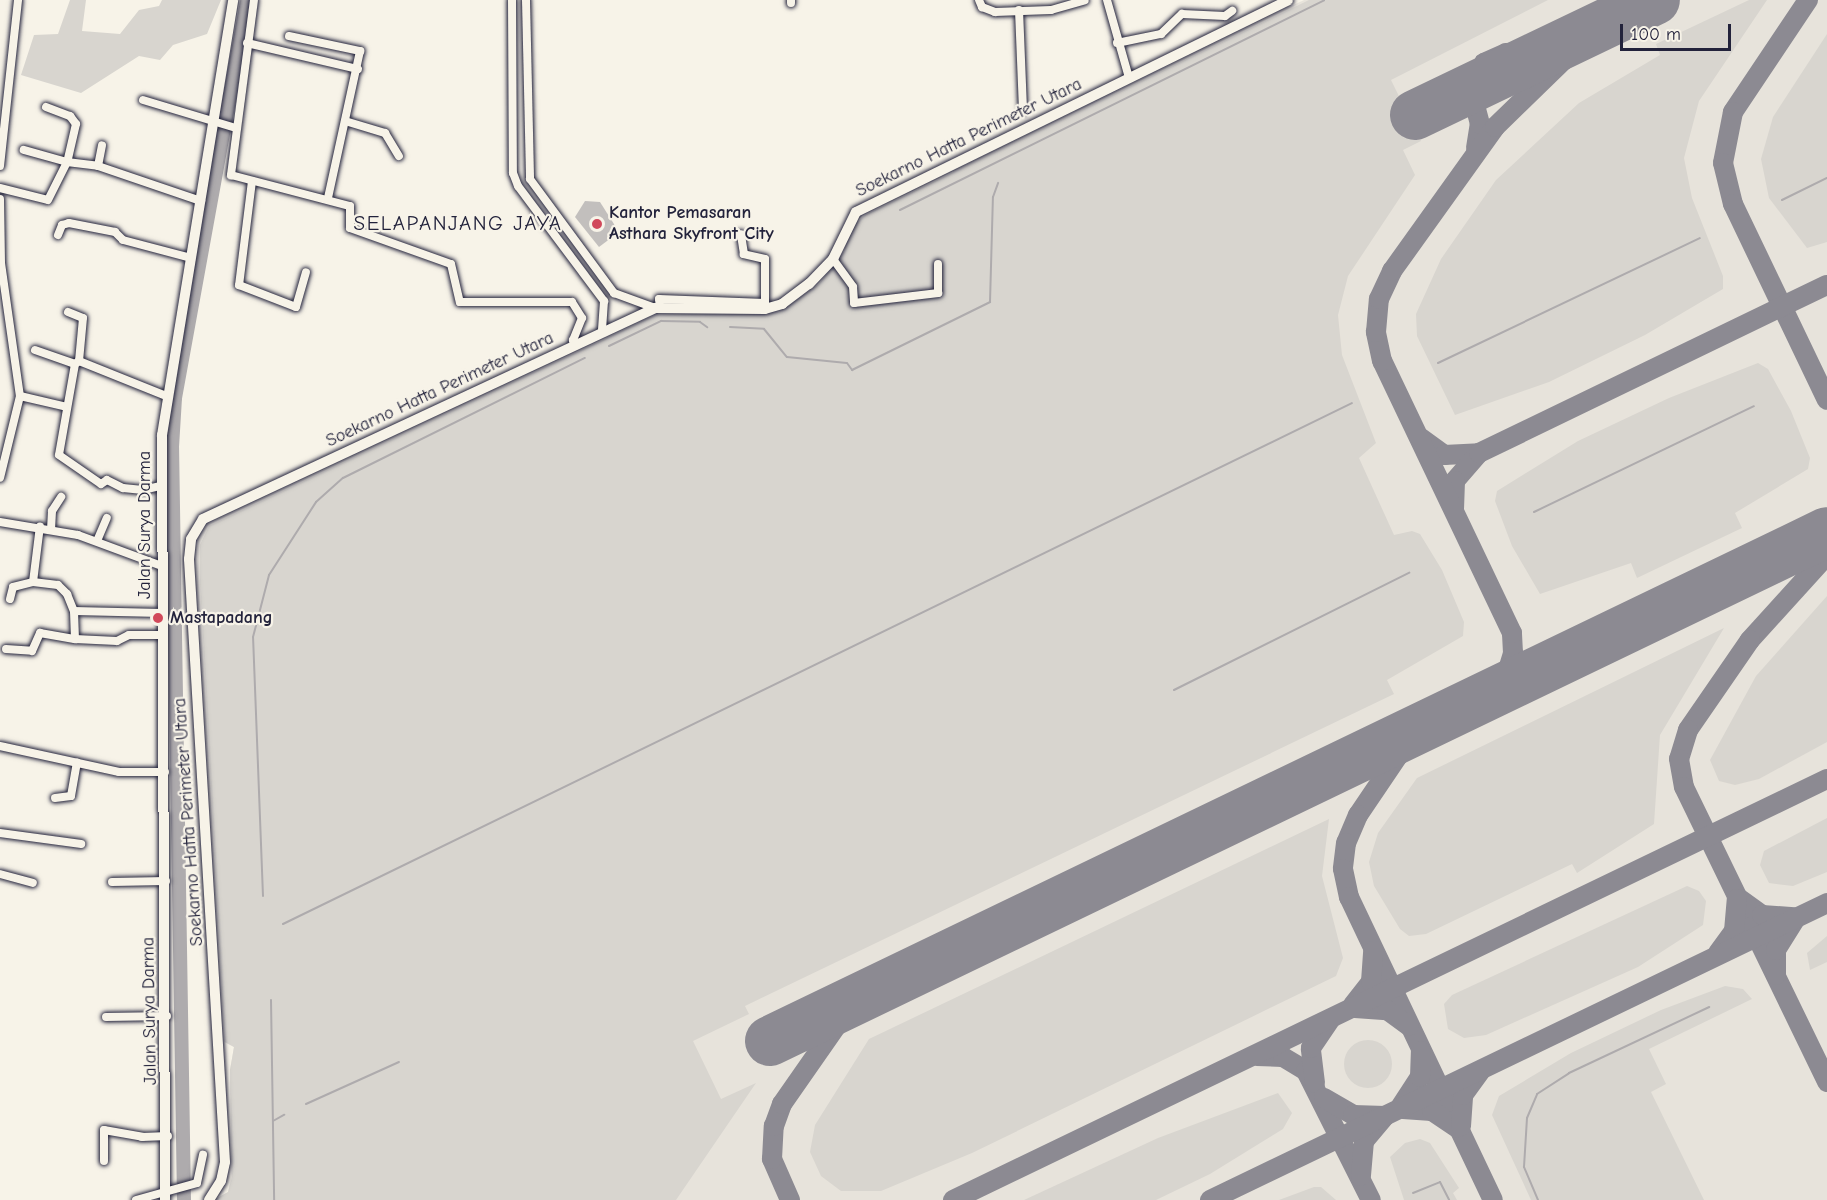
<!DOCTYPE html>
<html>
<head>
<meta charset="utf-8">
<style>
	body { margin:0 }
	#map { position:relative; width:1827px; height:1200px; overflow:hidden; background:#f7f3e8; font-family:"Comic Neue",sans-serif }
	div>[style] { position:absolute }
	.built>* { inset:0; background:#e7e3db }
	.green>* { inset:0; background:#d8d5cf }
	.round { border-radius:50% }
	.stream>* { height:2px; margin:-1px; padding:0 1px; transform-origin:1px; border-radius:1px; background:#aeabad }
	.river>* { height:14px; margin:-7px; padding:0 7px; transform-origin:7px; border-radius:7px; background:#aeabad }
	.taxiway>* { height:20px; margin:-10px; padding:0 10px; transform-origin:10px; border-radius:10px; background:#8c8a92 }
	.runway>* { height:50px; margin:-25px; padding:0 25px; transform-origin:25px; border-radius:25px; background:#8c8a92 }
	.building>* { inset:0; background:#c2bfbd }
	.roads { filter:drop-shadow(0 0 2px #22223b) drop-shadow(0 0 2px #22223b) }
	.minor>* { height:8px; margin:-4px; padding:0 4px; transform-origin:4px; border-radius:4px; background:#f7f3e8 }
	.major>* { height:10px; margin:-5px; padding:0 5px; transform-origin:5px; border-radius:5px; background:#f7f3e8 }
	.dots>* { width:16px; height:16px; translate:-50% -50%; box-sizing:border-box; border:3px solid #f7f3e8; border-radius:50% }
	span { translate:-50% -50%; white-space:nowrap; text-align:center; line-height:1.15; -webkit-text-stroke:4.5px #f7f3e8; paint-order:stroke }
	.street-label { font-size:18px; color:#22223b }
	.poi-label { font-size:18px; color:#22223b; font-weight:700 }
	.left { translate:0 -50%; text-align:left }
	.quarter-label { font-size:21px; color:#22223b; letter-spacing:1.5px }
	.scale { position:absolute; left:1620px; top:24px; width:111px; height:27px; box-sizing:border-box; border:3px solid #22223b; border-top:0; padding-left:8px; font-size:18px; line-height:21px; white-space:nowrap; color:#22223b; -webkit-text-stroke:4px #f7f3e8; paint-order:stroke }
</style>
</head>
<body>
<div id="map">
	<div class="built">
		<i style="clip-path:polygon(1304px 0,1827px 0,1827px 1200px,214px 1200px,228px 1192px,231px 1176px,230px 1070px,234px 1047px,224px 1042px,197px 582px,198px 537px,208px 524px,596px 343px,597px 351px,606px 350px,606px 338px,656px 314px,763px 314px,782px 308px,796px 342px,978px 229px,953px 171px)"></i>
	</div>
	<div class="green">
		<i style="clip-path:polygon(70px 0,86px 0,82px 31px,120px 34px,139px 10px,159px 6px,162px 0,221px 0,207px 34px,173px 45px,160px 60px,139px 56px,81px 93px,21px 75px,34px 35px,58px 34px)"></i>
		<i style="clip-path:polygon(1309px 0,1548px 0,1391px 80px,1421px 141px,1403px 150px,1415px 175px,1348px 276px,1338px 315px,1342px 355px,1376px 443px,1359px 458px,1394px 535px,1412px 531px,1420px 534px,1442px 570px,1464px 622px,1463px 636px,1387px 680px,1394px 694px,745px 1006px,749px 1014px,693px 1041px,721px 1099px,756px 1083px,676px 1200px,214px 1200px,228px 1192px,232px 1177px,230px 1070px,234px 1047px,225px 1042px,200px 582px,200px 545px,209px 526px,656px 315px,779px 312px,819px 284px,844px 251px,850px 229px,865px 215px)"></i>
		<i style="clip-path:polygon(1749px 0,1767px 0,1699px 101px,1684px 158px,1692px 198px,1723px 276px,1723px 289px,1645px 335px,1549px 382px,1455px 415px,1417px 336px,1416px 314px,1441px 259px,1496px 180px,1579px 103px,1660px 55px,1656px 44px)"></i>
		<i style="clip-path:polygon(1827px 34px,1827px 242px,1807px 248px,1769px 198px,1761px 159px,1773px 117px)"></i>
		<i style="clip-path:polygon(1758px 363px,1768px 369px,1791px 411px,1810px 458px,1808px 469px,1735px 513px,1742px 528px,1637px 578px,1631px 563px,1540px 594px,1512px 546px,1495px 501px,1497px 491px,1578px 441px,1669px 398px)"></i>
		<i style="clip-path:polygon(1827px 596px,1827px 742px,1759px 779px,1735px 785px,1719px 781px,1710px 760px,1756px 676px)"></i>
		<i style="clip-path:polygon(1724px 628px,1660px 735px,1654px 824px,1577px 873px,1572px 864px,1426px 934px,1409px 936px,1400px 929px,1374px 886px,1369px 862px,1378px 833px,1417px 778px)"></i>
		<i style="clip-path:polygon(1827px 818px,1827px 872px,1793px 886px,1769px 883px,1760px 865px,1764px 851px)"></i>
		<i style="clip-path:polygon(1329px 819px,1322px 876px,1343px 958px,1336px 976px,972px 1153px,881px 1191px,841px 1191px,821px 1176px,810px 1152px,815px 1125px,869px 1039px)"></i>
		<i style="clip-path:polygon(1687px 886px,1699px 891px,1706px 901px,1703px 925px,1638px 967px,1486px 1035px,1464px 1038px,1448px 1029px,1444px 1004px,1452px 995px)"></i>
		<i style="clip-path:polygon(1827px 936px,1827px 962px,1810px 970px,1807px 953px)"></i>
		<i style="clip-path:polygon(1725px 986px,1743px 989px,1752px 999px,1649px 1049px,1666px 1084px,1651px 1092px,1704px 1200px,1531px 1200px,1492px 1115px,1499px 1096px,1571px 1053px,1661px 1010px)"></i>
		<i class="round" style="left:1344px;top:1040px;width:48px;height:48px"></i>
		<i style="clip-path:polygon(1278px 1093px,1292px 1113px,1283px 1129px,1210px 1174px,1156px 1200px,1024px 1200px,1158px 1138px)"></i>
		<i style="clip-path:polygon(1420px 1139px,1430px 1143px,1459px 1188px,1453px 1193px,1457px 1200px,1404px 1200px,1390px 1157px,1405px 1143px)"></i>
		<i style="clip-path:polygon(1321px 1187px,1336px 1200px,1279px 1200px,1314px 1187px)"></i>
	</div>
	<div class="stream">
		<i style="left:1782px;top:200px;width:50px;rotate:-26.1deg"></i>
		<i style="left:900px;top:210px;width:473px;rotate:-26.3deg"></i>
		<i style="left:730px;top:327px;width:34px;rotate:3deg"></i>
		<i style="left:764px;top:329px;width:36px;rotate:51deg"></i>
		<i style="left:787px;top:357px;width:60px;rotate:5.7deg"></i>
		<i style="left:847px;top:363px;width:9px;rotate:54deg"></i>
		<i style="left:852px;top:370px;width:154px;rotate:-26.2deg"></i>
		<i style="left:990px;top:302px;width:105px;rotate:-88.4deg"></i>
		<i style="left:993px;top:197px;width:15px;rotate:-70deg"></i>
		<i style="left:609px;top:346px;width:58px;rotate:-25.7deg"></i>
		<i style="left:661px;top:321px;width:39px;rotate:1deg"></i>
		<i style="left:700px;top:322px;width:9px;rotate:36deg"></i>
		<i style="left:1438px;top:363px;width:290px;rotate:-25.5deg"></i>
		<i style="left:1534px;top:512px;width:244px;rotate:-25.7deg"></i>
		<i style="left:1174px;top:690px;width:263px;rotate:-26.5deg"></i>
		<i style="left:263px;top:896px;width:259px;rotate:-92.2deg"></i>
		<i style="left:253px;top:637px;width:64px;rotate:-75.5deg"></i>
		<i style="left:269px;top:575px;width:87px;rotate:-57.2deg"></i>
		<i style="left:316px;top:502px;width:36px;rotate:-42deg"></i>
		<i style="left:343px;top:478px;width:270px;rotate:-26.4deg"></i>
		<i style="left:283px;top:924px;width:1189px;rotate:-25.98deg"></i>
		<i style="left:271px;top:1000px;width:200px;rotate:89.1deg"></i>
		<i style="left:306px;top:1104px;width:102px;rotate:-24.3deg"></i>
		<i style="left:273px;top:1121px;width:13px;rotate:-29deg"></i>
		<i style="left:1413px;top:1193px;width:29px;rotate:-22deg"></i>
		<i style="left:1440px;top:1182px;width:20px;rotate:63deg"></i>
		<i style="left:1538px;top:1200px;width:36px;rotate:-113deg"></i>
		<i style="left:1524px;top:1167px;width:49px;rotate:-86.5deg"></i>
		<i style="left:1527px;top:1118px;width:26px;rotate:-67deg"></i>
		<i style="left:1537px;top:1094px;width:38px;rotate:-33deg"></i>
		<i style="left:1569px;top:1073px;width:155px;rotate:-25.2deg"></i>
	</div>
	<div class="river">
		<i style="left:184px;top:1200px;width:753px;rotate:-90.91deg"></i>
		<i style="left:172px;top:447px;width:49px;rotate:-86.5deg"></i>
		<i style="left:175px;top:398px;width:404px;rotate:-79.7deg"></i>
	</div>
	<div class="taxiway">
		<i style="left:1808px;top:0;width:135px;rotate:123.8deg"></i>
		<i style="left:1733px;top:112px;width:52px;rotate:101.1deg"></i>
		<i style="left:1723px;top:163px;width:42px;rotate:76.3deg"></i>
		<i style="left:1733px;top:204px;width:217px;rotate:64.4deg"></i>
		<i style="left:1476px;top:148px;width:24px;rotate:-81deg"></i>
		<i style="left:1480px;top:124px;width:34px;rotate:-105deg"></i>
		<i style="left:1471px;top:91px;width:31px;rotate:-65deg"></i>
		<i style="left:1484px;top:63px;width:24px;rotate:-24deg"></i>
		<i style="left:1506px;top:53px;width:36px;rotate:-2deg"></i>
		<i style="left:1542px;top:52px;width:42px;rotate:-24.1deg"></i>
		<i style="left:1421px;top:438px;width:29px;rotate:36deg"></i>
		<i style="left:1444px;top:455px;width:35px;rotate:-3deg"></i>
		<i style="left:1479px;top:453px;width:37px;rotate:131deg"></i>
		<i style="left:1455px;top:481px;width:27px;rotate:92deg"></i>
		<i style="left:1479px;top:453px;width:386px;rotate:-25.8deg"></i>
		<i style="left:1827px;top:555px;width:115px;rotate:132.2deg"></i>
		<i style="left:1750px;top:640px;width:109px;rotate:124.6deg"></i>
		<i style="left:1688px;top:730px;width:30px;rotate:107deg"></i>
		<i style="left:1679px;top:759px;width:28px;rotate:80deg"></i>
		<i style="left:1684px;top:787px;width:328px;rotate:64.1deg"></i>
		<i style="left:1470px;top:704px;width:48px;rotate:-40deg"></i>
		<i style="left:1507px;top:673px;width:21px;rotate:-73deg"></i>
		<i style="left:1513px;top:653px;width:20px;rotate:-93deg"></i>
		<i style="left:1512px;top:633px;width:301px;rotate:-115.5deg"></i>
		<i style="left:1382px;top:361px;width:30px;rotate:-102deg"></i>
		<i style="left:1376px;top:332px;width:33px;rotate:-85deg"></i>
		<i style="left:1379px;top:299px;width:31px;rotate:-65deg"></i>
		<i style="left:1392px;top:271px;width:177px;rotate:-54.4deg"></i>
		<i style="left:1495px;top:127px;width:96px;rotate:-44.2deg"></i>
		<i style="left:1564px;top:60px;width:109px;rotate:-33.4deg"></i>
		<i style="left:1456px;top:711px;width:45px;rotate:146.7deg"></i>
		<i style="left:1418px;top:736px;width:28px;rotate:135deg"></i>
		<i style="left:1398px;top:756px;width:71px;rotate:124.1deg"></i>
		<i style="left:1358px;top:815px;width:30px;rotate:113deg"></i>
		<i style="left:1346px;top:843px;width:26px;rotate:97deg"></i>
		<i style="left:1343px;top:869px;width:29px;rotate:78deg"></i>
		<i style="left:1349px;top:897px;width:335px;rotate:64.6deg"></i>
		<i style="left:1740px;top:899px;width:27px;rotate:36deg"></i>
		<i style="left:1762px;top:915px;width:32px;rotate:4deg"></i>
		<i style="left:1718px;top:953px;width:27px;rotate:-54deg"></i>
		<i style="left:1734px;top:931px;width:32px;rotate:-85deg"></i>
		<i style="left:1776px;top:975px;width:25px;rotate:-90deg"></i>
		<i style="left:1776px;top:950px;width:36px;rotate:-58deg"></i>
		<i style="left:1353px;top:1005px;width:29px;rotate:-52deg"></i>
		<i style="left:1371px;top:982px;width:31px;rotate:-86deg"></i>
		<i style="left:1355px;top:1008px;width:32px;rotate:4deg"></i>
		<i style="left:1387px;top:1010px;width:27px;rotate:36deg"></i>
		<i style="left:1257px;top:1056px;width:26px;rotate:2deg"></i>
		<i style="left:1283px;top:1057px;width:27px;rotate:31deg"></i>
		<i style="left:1306px;top:1071px;width:144px;rotate:63.3deg"></i>
		<i style="left:1315px;top:1083px;width:35px;rotate:-97deg"></i>
		<i style="left:1311px;top:1048px;width:34px;rotate:-56deg"></i>
		<i style="left:1324px;top:1098px;width:34px;rotate:30deg"></i>
		<i style="left:1353px;top:1115px;width:32px;rotate:2deg"></i>
		<i style="left:1385px;top:1116px;width:33px;rotate:130deg"></i>
		<i style="left:1364px;top:1141px;width:35px;rotate:95deg"></i>
		<i style="left:1401px;top:1106px;width:35px;rotate:-57deg"></i>
		<i style="left:1420px;top:1077px;width:26px;rotate:-88deg"></i>
		<i style="left:1403px;top:1109px;width:29px;rotate:4deg"></i>
		<i style="left:1432px;top:1111px;width:30px;rotate:34deg"></i>
		<i style="left:1461px;top:1126px;width:31px;rotate:-86deg"></i>
		<i style="left:1463px;top:1095px;width:29px;rotate:-54deg"></i>
		<i style="left:790px;top:1200px;width:45px;rotate:-113.7deg"></i>
		<i style="left:772px;top:1159px;width:33px;rotate:-87deg"></i>
		<i style="left:774px;top:1126px;width:23px;rotate:-70deg"></i>
		<i style="left:782px;top:1104px;width:117px;rotate:-55.1deg"></i>
		<i style="left:849px;top:1008px;width:55px;rotate:-30.8deg"></i>
		<i style="left:953px;top:1200px;width:970px;rotate:-25.72deg"></i>
		<i style="left:1210px;top:1200px;width:685px;rotate:-25.7deg"></i>
	</div>
	<div class="runway">
		<i style="left:1415px;top:115px;width:266px;rotate:-25.6deg"></i>
		<i style="left:770px;top:1041px;width:1173px;rotate:-25.71deg"></i>
	</div>
	<div class="building">
		<i style="clip-path:polygon(585px 201px,600px 202px,619px 232px,599px 247px,575px 217px)"></i>
	</div>
	<div class="roads">
		<div class="minor">
			<i style="left:254px;top:0;width:177px;rotate:97.5deg"></i>
			<i style="left:231px;top:175px;width:123px;rotate:14.6deg"></i>
			<i style="left:350px;top:206px;width:22px;rotate:90deg"></i>
			<i style="left:350px;top:228px;width:107px;rotate:19.6deg"></i>
			<i style="left:451px;top:264px;width:39px;rotate:77deg"></i>
			<i style="left:460px;top:302px;width:112px"></i>
			<i style="left:572px;top:302px;width:19px;rotate:58deg"></i>
			<i style="left:582px;top:318px;width:24px;rotate:112deg"></i>
			<i style="left:573px;top:340px;width:5px;rotate:68deg"></i>
			<i style="left:512px;top:0;width:173px;rotate:89.7deg"></i>
			<i style="left:513px;top:173px;width:14px;rotate:69deg"></i>
			<i style="left:518px;top:186px;width:144px;rotate:53.2deg"></i>
			<i style="left:604px;top:301px;width:32px;rotate:94deg"></i>
			<i style="left:526px;top:0;width:179px;rotate:88.7deg"></i>
			<i style="left:530px;top:179px;width:142px;rotate:53.6deg"></i>
			<i style="left:614px;top:293px;width:44px;rotate:20.1deg"></i>
			<i style="left:979px;top:0;width:8px;rotate:67deg"></i>
			<i style="left:982px;top:7px;width:14px;rotate:21deg"></i>
			<i style="left:995px;top:12px;width:56px;rotate:-2deg"></i>
			<i style="left:1051px;top:10px;width:35px;rotate:-16deg"></i>
			<i style="left:1107px;top:0;width:81px;rotate:74.2deg"></i>
			<i style="left:791px;top:3px;width:3px;rotate:-90deg"></i>
			<i style="left:1019px;top:10px;width:101px;rotate:87.7deg"></i>
			<i style="left:289px;top:36px;width:73px;rotate:11.9deg"></i>
			<i style="left:360px;top:51px;width:150px;rotate:102.3deg"></i>
			<i style="left:247px;top:43px;width:114px;rotate:13.2deg"></i>
			<i style="left:1117px;top:43px;width:45px;rotate:-11.6deg"></i>
			<i style="left:1161px;top:34px;width:29px;rotate:-44deg"></i>
			<i style="left:1182px;top:14px;width:43px;rotate:2.7deg"></i>
			<i style="left:1225px;top:16px;width:9px;rotate:-36deg"></i>
			<i style="left:143px;top:100px;width:97px;rotate:16.8deg"></i>
			<i style="left:46px;top:107px;width:26px;rotate:21deg"></i>
			<i style="left:70px;top:116px;width:10px;rotate:53deg"></i>
			<i style="left:76px;top:124px;width:39px;rotate:103deg"></i>
			<i style="left:67px;top:162px;width:31px;rotate:7deg"></i>
			<i style="left:98px;top:166px;width:109px;rotate:18.8deg"></i>
			<i style="left:345px;top:121px;width:42px;rotate:16.7deg"></i>
			<i style="left:385px;top:133px;width:27px;rotate:59deg"></i>
			<i style="left:0;top:166px;width:167px;rotate:-83.8deg"></i>
			<i style="left:98px;top:166px;width:21px;rotate:-79deg"></i>
			<i style="left:252px;top:181px;width:105px;rotate:97.1deg"></i>
			<i style="left:239px;top:285px;width:61px;rotate:21.1deg"></i>
			<i style="left:296px;top:307px;width:36px;rotate:-74deg"></i>
			<i style="left:0;top:188px;width:49px;rotate:14deg"></i>
			<i style="left:48px;top:200px;width:42px;rotate:-63.4deg"></i>
			<i style="left:67px;top:162px;width:45px;rotate:-164.4deg"></i>
			<i style="left:0;top:199px;width:64px;rotate:89.1deg"></i>
			<i style="left:1px;top:263px;width:134px;rotate:81.9deg"></i>
			<i style="left:20px;top:396px;width:84px;rotate:103.7deg"></i>
			<i style="left:58px;top:235px;width:11px;rotate:-68deg"></i>
			<i style="left:62px;top:225px;width:7px;rotate:-16deg"></i>
			<i style="left:69px;top:223px;width:47px;rotate:11.1deg"></i>
			<i style="left:115px;top:232px;width:11px;rotate:45deg"></i>
			<i style="left:123px;top:240px;width:70px;rotate:14.8deg"></i>
			<i style="left:833px;top:259px;width:34px;rotate:54deg"></i>
			<i style="left:853px;top:287px;width:16px;rotate:86deg"></i>
			<i style="left:854px;top:303px;width:85px;rotate:-6.8deg"></i>
			<i style="left:938px;top:293px;width:29px;rotate:-90deg"></i>
			<i style="left:660px;top:307px;width:8px;rotate:-97deg"></i>
			<i style="left:659px;top:299px;width:106px;rotate:2.2deg"></i>
			<i style="left:765px;top:303px;width:44px;rotate:-90deg"></i>
			<i style="left:765px;top:259px;width:22px;rotate:-167deg"></i>
			<i style="left:744px;top:254px;width:20px;rotate:-99deg"></i>
			<i style="left:68px;top:312px;width:16px;rotate:22deg"></i>
			<i style="left:83px;top:318px;width:43px;rotate:95.3deg"></i>
			<i style="left:35px;top:350px;width:42px;rotate:19.3deg"></i>
			<i style="left:75px;top:364px;width:5px;rotate:-37deg"></i>
			<i style="left:79px;top:361px;width:94px;rotate:21.9deg"></i>
			<i style="left:75px;top:364px;width:92px;rotate:100deg"></i>
			<i style="left:59px;top:455px;width:51px;rotate:34.6deg"></i>
			<i style="left:101px;top:484px;width:7px;rotate:-34deg"></i>
			<i style="left:107px;top:480px;width:18px;rotate:27deg"></i>
			<i style="left:123px;top:488px;width:20px;rotate:6deg"></i>
			<i style="left:143px;top:490px;width:18px;rotate:-13deg"></i>
			<i style="left:20px;top:396px;width:48px;rotate:13.2deg"></i>
			<i style="left:0;top:522px;width:79px;rotate:9.5deg"></i>
			<i style="left:78px;top:535px;width:90px;rotate:20.3deg"></i>
			<i style="left:51px;top:530px;width:19px;rotate:-87deg"></i>
			<i style="left:52px;top:511px;width:17px;rotate:-57deg"></i>
			<i style="left:97px;top:541px;width:25px;rotate:-67deg"></i>
			<i style="left:33px;top:582px;width:25px;rotate:7deg"></i>
			<i style="left:58px;top:585px;width:13px;rotate:45deg"></i>
			<i style="left:67px;top:594px;width:18px;rotate:68deg"></i>
			<i style="left:74px;top:611px;width:28px;rotate:88deg"></i>
			<i style="left:75px;top:639px;width:42px;rotate:2.7deg"></i>
			<i style="left:117px;top:641px;width:13px;rotate:-27deg"></i>
			<i style="left:129px;top:635px;width:34px"></i>
			<i style="left:10px;top:599px;width:12px;rotate:-76deg"></i>
			<i style="left:13px;top:587px;width:21px;rotate:-14deg"></i>
			<i style="left:33px;top:582px;width:56px;rotate:-82.9deg"></i>
			<i style="left:74px;top:611px;width:88px;rotate:1.3deg"></i>
			<i style="left:6px;top:649px;width:26px;rotate:4deg"></i>
			<i style="left:32px;top:651px;width:20px;rotate:-66deg"></i>
			<i style="left:40px;top:633px;width:36px;rotate:10deg"></i>
			<i style="left:0;top:746px;width:122px;rotate:12.3deg"></i>
			<i style="left:119px;top:772px;width:46px"></i>
			<i style="left:55px;top:798px;width:16px;rotate:-7deg"></i>
			<i style="left:71px;top:796px;width:34px;rotate:-80deg"></i>
			<i style="left:0;top:833px;width:82px;rotate:7.7deg"></i>
			<i style="left:0;top:874px;width:34px;rotate:15deg"></i>
			<i style="left:112px;top:882px;width:54px;rotate:-1.1deg"></i>
			<i style="left:106px;top:1017px;width:61px;rotate:-0.9deg"></i>
			<i style="left:104px;top:1161px;width:31px;rotate:-90deg"></i>
			<i style="left:104px;top:1130px;width:39px;rotate:10deg"></i>
			<i style="left:142px;top:1137px;width:26px;rotate:-2deg"></i>
			<i style="left:136px;top:1200px;width:63px;rotate:-15.6deg"></i>
			<i style="left:197px;top:1183px;width:29px;rotate:-78deg"></i>
		</div>
		<div class="major">
			<i style="left:165px;top:1200px;width:765px;rotate:-90.22deg"></i>
			<i style="left:162px;top:435px;width:441px;rotate:-80.7deg"></i>
			<i style="left:209px;top:1200px;width:22px;rotate:-58deg"></i>
			<i style="left:221px;top:1181px;width:19px;rotate:-78deg"></i>
			<i style="left:225px;top:1162px;width:604px;rotate:-93.42deg"></i>
			<i style="left:189px;top:559px;width:20px;rotate:-84deg"></i>
			<i style="left:191px;top:539px;width:23px;rotate:-59deg"></i>
			<i style="left:203px;top:519px;width:499px;rotate:-25deg"></i>
			<i style="left:655px;top:308px;width:110px;rotate:0.5deg"></i>
			<i style="left:765px;top:309px;width:18px;rotate:-16deg"></i>
			<i style="left:782px;top:304px;width:34px;rotate:-37deg"></i>
			<i style="left:809px;top:284px;width:35px;rotate:-46deg"></i>
			<i style="left:833px;top:259px;width:52px;rotate:-63.9deg"></i>
			<i style="left:856px;top:212px;width:481px;rotate:-26.1deg"></i>
		</div>
	</div>
	<div class="dots">
		<i style="left:597px;top:224px;background:#d1495b"></i>
		<i style="left:158px;top:618px;background:#d1495b"></i>
	</div>
	<div class="street-label">
		<span style="left:969px;top:138px;rotate:-26deg">Soekarno Hatta Perimeter Utara</span>
		<span style="left:440px;top:390px;rotate:-25deg">Soekarno Hatta Perimeter Utara</span>
		<span style="left:145px;top:525px;rotate:-90deg">Jalan Surya Darma</span>
		<span style="left:189px;top:822px;rotate:-94deg">Soekarno Hatta Perimeter Utara</span>
		<span style="left:150px;top:1011px;rotate:-91deg">Jalan Surya Darma</span>
	</div>
	<div class="poi-label">
		<span class="left" style="left:609px;top:224px">Kantor Pemasaran<br>Asthara Skyfront City</span>
		<span class="left" style="left:170px;top:618px">Mastapadang</span>
	</div>
	<div class="quarter-label">
		<span style="left:458px;top:223px">SELAPANJANG JAYA</span>
	</div>
	<div class="scale">100 m</div>
</div>
</body>
</html>
